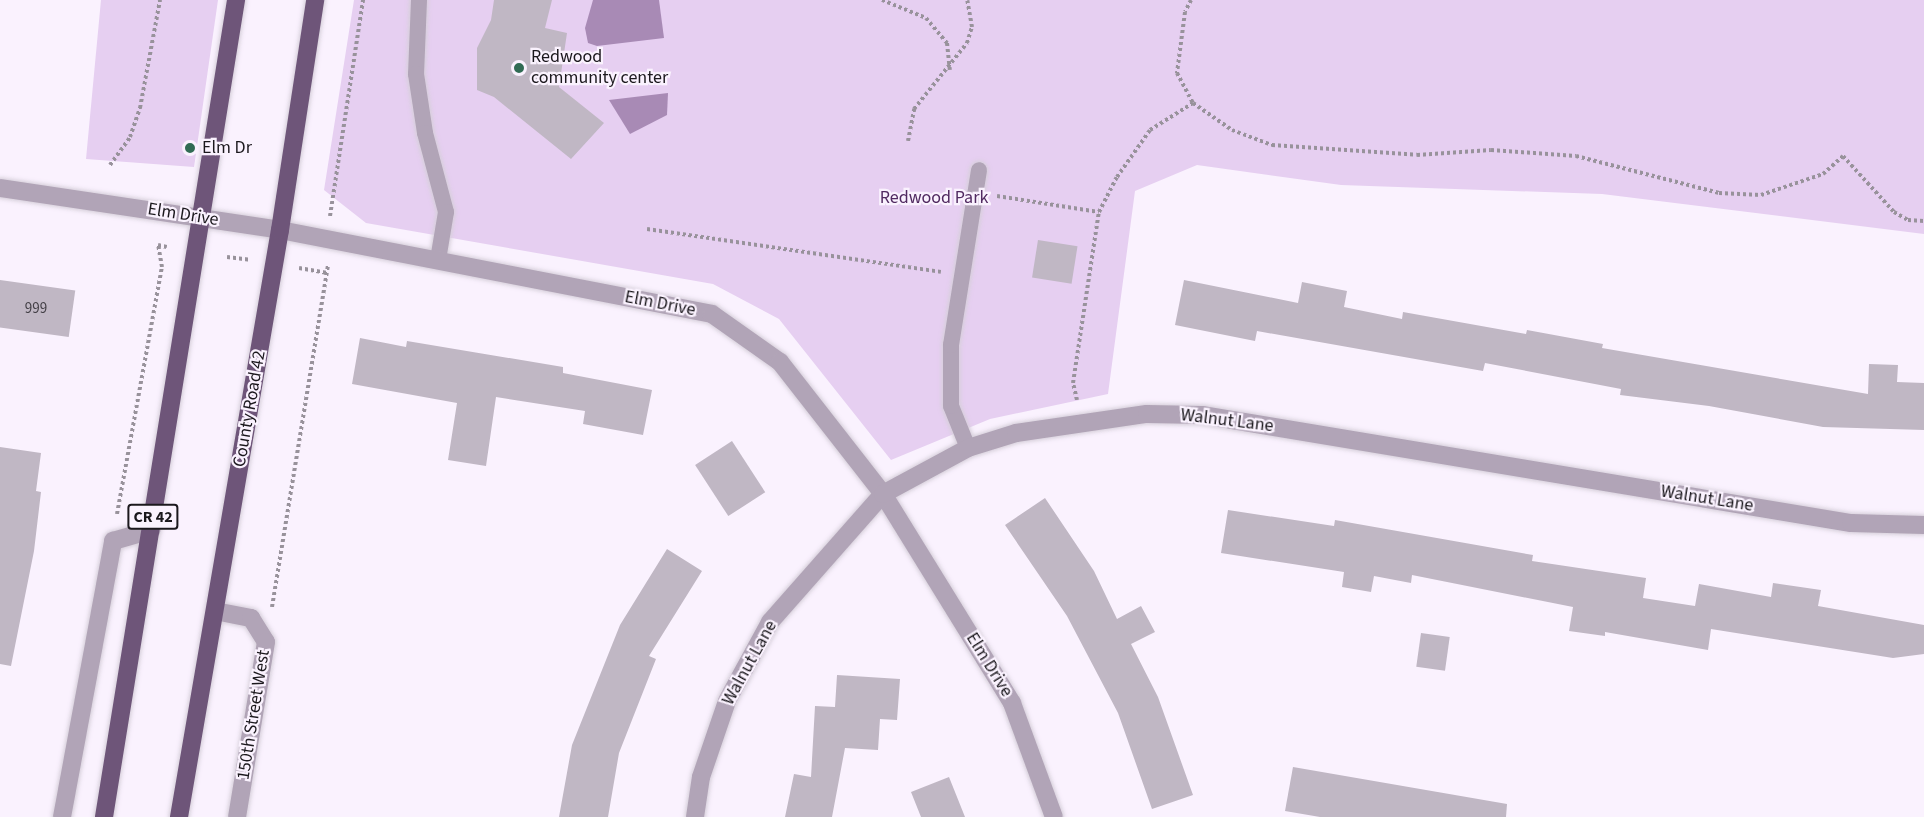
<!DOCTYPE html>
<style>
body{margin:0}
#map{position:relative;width:1924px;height:817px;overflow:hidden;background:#faf2fe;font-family:"Source Sans 3",sans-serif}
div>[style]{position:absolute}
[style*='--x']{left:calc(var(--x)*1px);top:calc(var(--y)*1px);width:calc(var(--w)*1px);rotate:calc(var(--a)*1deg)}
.green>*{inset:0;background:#e6cff1}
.water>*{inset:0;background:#a88ab5}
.building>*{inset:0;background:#c0b7c4;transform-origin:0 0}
.path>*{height:4px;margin-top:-2px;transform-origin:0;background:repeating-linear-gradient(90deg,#98929b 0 3px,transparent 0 6px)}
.roads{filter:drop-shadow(0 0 2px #d6cfda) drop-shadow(0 0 2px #d6cfda)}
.service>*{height:16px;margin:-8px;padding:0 8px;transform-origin:8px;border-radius:8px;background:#b1a4b7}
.minor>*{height:18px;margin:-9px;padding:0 9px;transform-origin:9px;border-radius:9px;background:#b1a4b7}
.trunk>*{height:18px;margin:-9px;padding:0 9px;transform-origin:9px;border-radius:9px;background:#6e5579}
.dots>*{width:16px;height:16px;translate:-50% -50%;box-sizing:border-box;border:3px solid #faf2fe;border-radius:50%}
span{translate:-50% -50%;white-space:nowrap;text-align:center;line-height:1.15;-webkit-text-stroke:4.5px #faf2fe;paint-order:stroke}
.number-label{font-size:15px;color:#444047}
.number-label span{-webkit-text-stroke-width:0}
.shield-label span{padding:2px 4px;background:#faf2fe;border:2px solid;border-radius:4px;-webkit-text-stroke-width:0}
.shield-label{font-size:16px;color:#1b181d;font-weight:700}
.poi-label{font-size:18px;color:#1b181d}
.left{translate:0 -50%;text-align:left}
.park-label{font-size:18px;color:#512a61}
.street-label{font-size:18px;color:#1b181d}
</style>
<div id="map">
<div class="green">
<i style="clip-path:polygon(101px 0,218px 0,194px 167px,86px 159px)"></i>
<i style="clip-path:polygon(354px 0,1924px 0,1924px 234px,1602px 194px,1341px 185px,1197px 165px,1135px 191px,1108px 394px,990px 419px,891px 460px,779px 319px,713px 284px,366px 223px,324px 190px)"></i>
</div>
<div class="water">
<i style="clip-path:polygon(593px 0,659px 0,664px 38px,597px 46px,588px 43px,585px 28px)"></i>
<i style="clip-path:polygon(668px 93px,667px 115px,630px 134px,609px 100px)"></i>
</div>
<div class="building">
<i style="clip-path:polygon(494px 0,552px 0,545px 28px,567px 33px,559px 87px,604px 123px,571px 159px,494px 97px,477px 90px,477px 48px,491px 20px)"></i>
<i style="left:1038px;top:240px;width:40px;height:38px;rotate:9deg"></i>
<i style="left:0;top:280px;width:76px;height:47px;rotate:8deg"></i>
<i style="clip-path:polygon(1184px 280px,1298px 303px,1302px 282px,1347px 291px,1344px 307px,1402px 319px,1403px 312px,1526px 334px,1527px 330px,1603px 344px,1602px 348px,1868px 394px,1869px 364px,1898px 365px,1897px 382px,1924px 383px,1924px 430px,1823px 427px,1709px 406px,1620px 395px,1621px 389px,1485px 363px,1483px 371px,1257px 331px,1255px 341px,1175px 325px)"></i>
<i style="clip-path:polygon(360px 338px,406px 347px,407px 341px,563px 367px,563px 373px,652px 390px,643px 435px,583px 424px,585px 411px,496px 397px,486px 466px,448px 460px,457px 403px,352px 384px)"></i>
<i style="left:732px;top:441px;width:61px;height:44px;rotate:57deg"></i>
<i style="clip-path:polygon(0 447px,41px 453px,36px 491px,41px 492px,34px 551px,11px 666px,0 664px)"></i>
<i style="clip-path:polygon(1045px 498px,1094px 571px,1117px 619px,1141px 606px,1155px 632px,1131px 644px,1158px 697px,1193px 795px,1152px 809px,1118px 713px,1067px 616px,1005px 525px)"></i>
<i style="clip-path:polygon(1228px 510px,1334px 526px,1335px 520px,1533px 555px,1532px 561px,1646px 578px,1643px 598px,1695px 606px,1699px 584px,1771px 597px,1773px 583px,1821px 590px,1818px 606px,1924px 625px,1924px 654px,1893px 658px,1711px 629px,1708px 650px,1605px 632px,1605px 636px,1569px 631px,1573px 607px,1412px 575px,1411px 583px,1374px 576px,1371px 592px,1342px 587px,1344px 572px,1221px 553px)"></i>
<i style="clip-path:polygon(667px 549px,702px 571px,649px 656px,656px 659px,619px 753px,608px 817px,559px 817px,572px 745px,620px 625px)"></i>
<i style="left:1421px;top:633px;width:29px;height:34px;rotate:8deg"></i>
<i style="clip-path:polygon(837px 675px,900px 679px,897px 720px,880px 719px,878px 750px,845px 748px,832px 817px,785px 817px,794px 774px,811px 777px,815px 706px,835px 707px)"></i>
<i style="clip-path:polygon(1293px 767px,1507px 804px,1506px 817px,1320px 817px,1285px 811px)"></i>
<i style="clip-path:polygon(949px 777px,965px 817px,921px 817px,911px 792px)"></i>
</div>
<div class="path">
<i style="--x:882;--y:0;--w:48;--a:22.2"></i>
<i style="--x:926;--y:18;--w:33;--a:50"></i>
<i style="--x:947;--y:43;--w:27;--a:84"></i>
<i style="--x:1191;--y:0;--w:13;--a:117"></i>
<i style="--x:1185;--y:12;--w:62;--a:97.5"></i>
<i style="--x:1177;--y:73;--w:34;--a:62"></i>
<i style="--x:1193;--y:103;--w:47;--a:34.7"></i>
<i style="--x:1232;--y:130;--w:43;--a:20.6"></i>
<i style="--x:1272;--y:145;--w:145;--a:3.9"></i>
<i style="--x:1417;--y:155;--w:74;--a:-3.9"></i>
<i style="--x:1491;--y:150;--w:85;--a:4"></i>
<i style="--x:1576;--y:156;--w:148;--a:14.5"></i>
<i style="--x:1719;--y:193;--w:42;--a:2.7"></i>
<i style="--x:1761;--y:195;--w:65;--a:-18.7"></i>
<i style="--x:1823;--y:174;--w:27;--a:-42"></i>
<i style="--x:1843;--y:156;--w:76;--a:47.7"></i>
<i style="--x:1894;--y:212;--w:16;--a:30"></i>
<i style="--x:1908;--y:220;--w:16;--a:4"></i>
<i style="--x:908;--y:141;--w:33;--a:-79"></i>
<i style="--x:914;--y:109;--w:85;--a:-51.2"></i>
<i style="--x:967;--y:43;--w:17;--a:-73"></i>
<i style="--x:972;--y:27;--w:27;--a:-100"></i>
<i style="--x:110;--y:165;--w:34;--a:-54"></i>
<i style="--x:130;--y:137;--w:31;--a:-71"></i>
<i style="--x:140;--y:108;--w:110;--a:-79.5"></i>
<i style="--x:997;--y:196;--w:103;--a:8.9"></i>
<i style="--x:330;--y:216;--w:219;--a:-81.3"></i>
<i style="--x:647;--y:229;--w:297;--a:8.3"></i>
<i style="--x:227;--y:257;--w:23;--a:7"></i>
<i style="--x:299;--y:268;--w:29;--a:10"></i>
<i style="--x:1077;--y:400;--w:17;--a:-103"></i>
<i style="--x:1073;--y:383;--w:173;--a:-81.4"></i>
<i style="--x:1099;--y:212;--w:39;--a:-63"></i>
<i style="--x:1117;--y:177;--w:57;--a:-54.9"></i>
<i style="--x:1150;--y:130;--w:51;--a:-32.1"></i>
<i style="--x:117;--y:514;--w:251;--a:-79.7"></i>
<i style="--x:162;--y:267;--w:22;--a:-100"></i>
<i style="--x:158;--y:245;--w:9;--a:13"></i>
<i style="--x:272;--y:607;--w:347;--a:-80.7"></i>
</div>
<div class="roads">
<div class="service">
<i style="--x:419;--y:0;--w:74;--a:92.3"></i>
<i style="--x:416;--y:74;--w:60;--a:81.3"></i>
<i style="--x:425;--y:133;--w:82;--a:75.1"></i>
<i style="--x:446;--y:212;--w:49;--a:99.5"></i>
<i style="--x:968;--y:448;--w:45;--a:-112"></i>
<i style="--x:951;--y:406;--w:61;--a:-90"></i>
<i style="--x:951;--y:345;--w:177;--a:-80.9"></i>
</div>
<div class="minor">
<i style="--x:0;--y:188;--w:283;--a:8.5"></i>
<i style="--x:280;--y:230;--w:440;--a:11"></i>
<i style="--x:712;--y:314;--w:83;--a:35.2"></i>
<i style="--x:780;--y:362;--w:167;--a:52"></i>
<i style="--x:883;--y:494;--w:246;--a:58.3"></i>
<i style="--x:1012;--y:703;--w:121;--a:69.8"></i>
<i style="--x:215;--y:611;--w:37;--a:11"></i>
<i style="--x:251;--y:618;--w:28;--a:58"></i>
<i style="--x:266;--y:642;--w:177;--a:99.4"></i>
<i style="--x:62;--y:817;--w:281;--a:-79.5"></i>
<i style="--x:113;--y:541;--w:40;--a:-16"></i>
<i style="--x:695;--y:817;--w:40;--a:-81.5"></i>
<i style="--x:701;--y:777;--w:80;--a:-71.1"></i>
<i style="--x:727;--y:701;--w:90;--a:-61.4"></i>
<i style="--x:770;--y:622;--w:171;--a:-48.6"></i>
<i style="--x:883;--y:494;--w:97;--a:-28.4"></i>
<i style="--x:968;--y:448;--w:50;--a:-17.4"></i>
<i style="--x:1016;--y:433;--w:132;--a:-8.3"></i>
<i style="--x:1147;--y:414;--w:55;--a:1"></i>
<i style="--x:1202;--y:415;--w:658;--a:9.45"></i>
<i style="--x:1851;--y:523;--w:73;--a:1.6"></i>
</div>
<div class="trunk">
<i style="--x:104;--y:817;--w:828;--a:-80.82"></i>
<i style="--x:179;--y:817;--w:596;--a:-80.24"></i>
<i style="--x:280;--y:230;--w:233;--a:-81.3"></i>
</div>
</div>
<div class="dots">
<i style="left:519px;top:68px;background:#316b54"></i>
<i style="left:190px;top:148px;background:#316b54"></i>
</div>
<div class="number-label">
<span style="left:36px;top:309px">999</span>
</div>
<div class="shield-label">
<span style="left:153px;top:517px">CR 42</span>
</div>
<div class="poi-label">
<span class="left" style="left:531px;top:68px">Redwood<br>community center</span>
<span class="left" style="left:202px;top:148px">Elm Dr</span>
</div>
<div class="park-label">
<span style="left:934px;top:198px">Redwood Park</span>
</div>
<div class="street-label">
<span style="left:183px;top:215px;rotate:9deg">Elm Drive</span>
<span style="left:660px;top:304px;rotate:11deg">Elm Drive</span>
<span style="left:250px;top:409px;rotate:-80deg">County Road 42</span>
<span style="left:1227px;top:421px;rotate:7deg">Walnut Lane</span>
<span style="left:1707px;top:499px;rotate:9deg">Walnut Lane</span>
<span style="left:750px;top:663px;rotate:-61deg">Walnut Lane</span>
<span style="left:989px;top:665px;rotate:58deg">Elm Drive</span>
<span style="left:254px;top:715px;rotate:-81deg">150th Street West</span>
</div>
</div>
